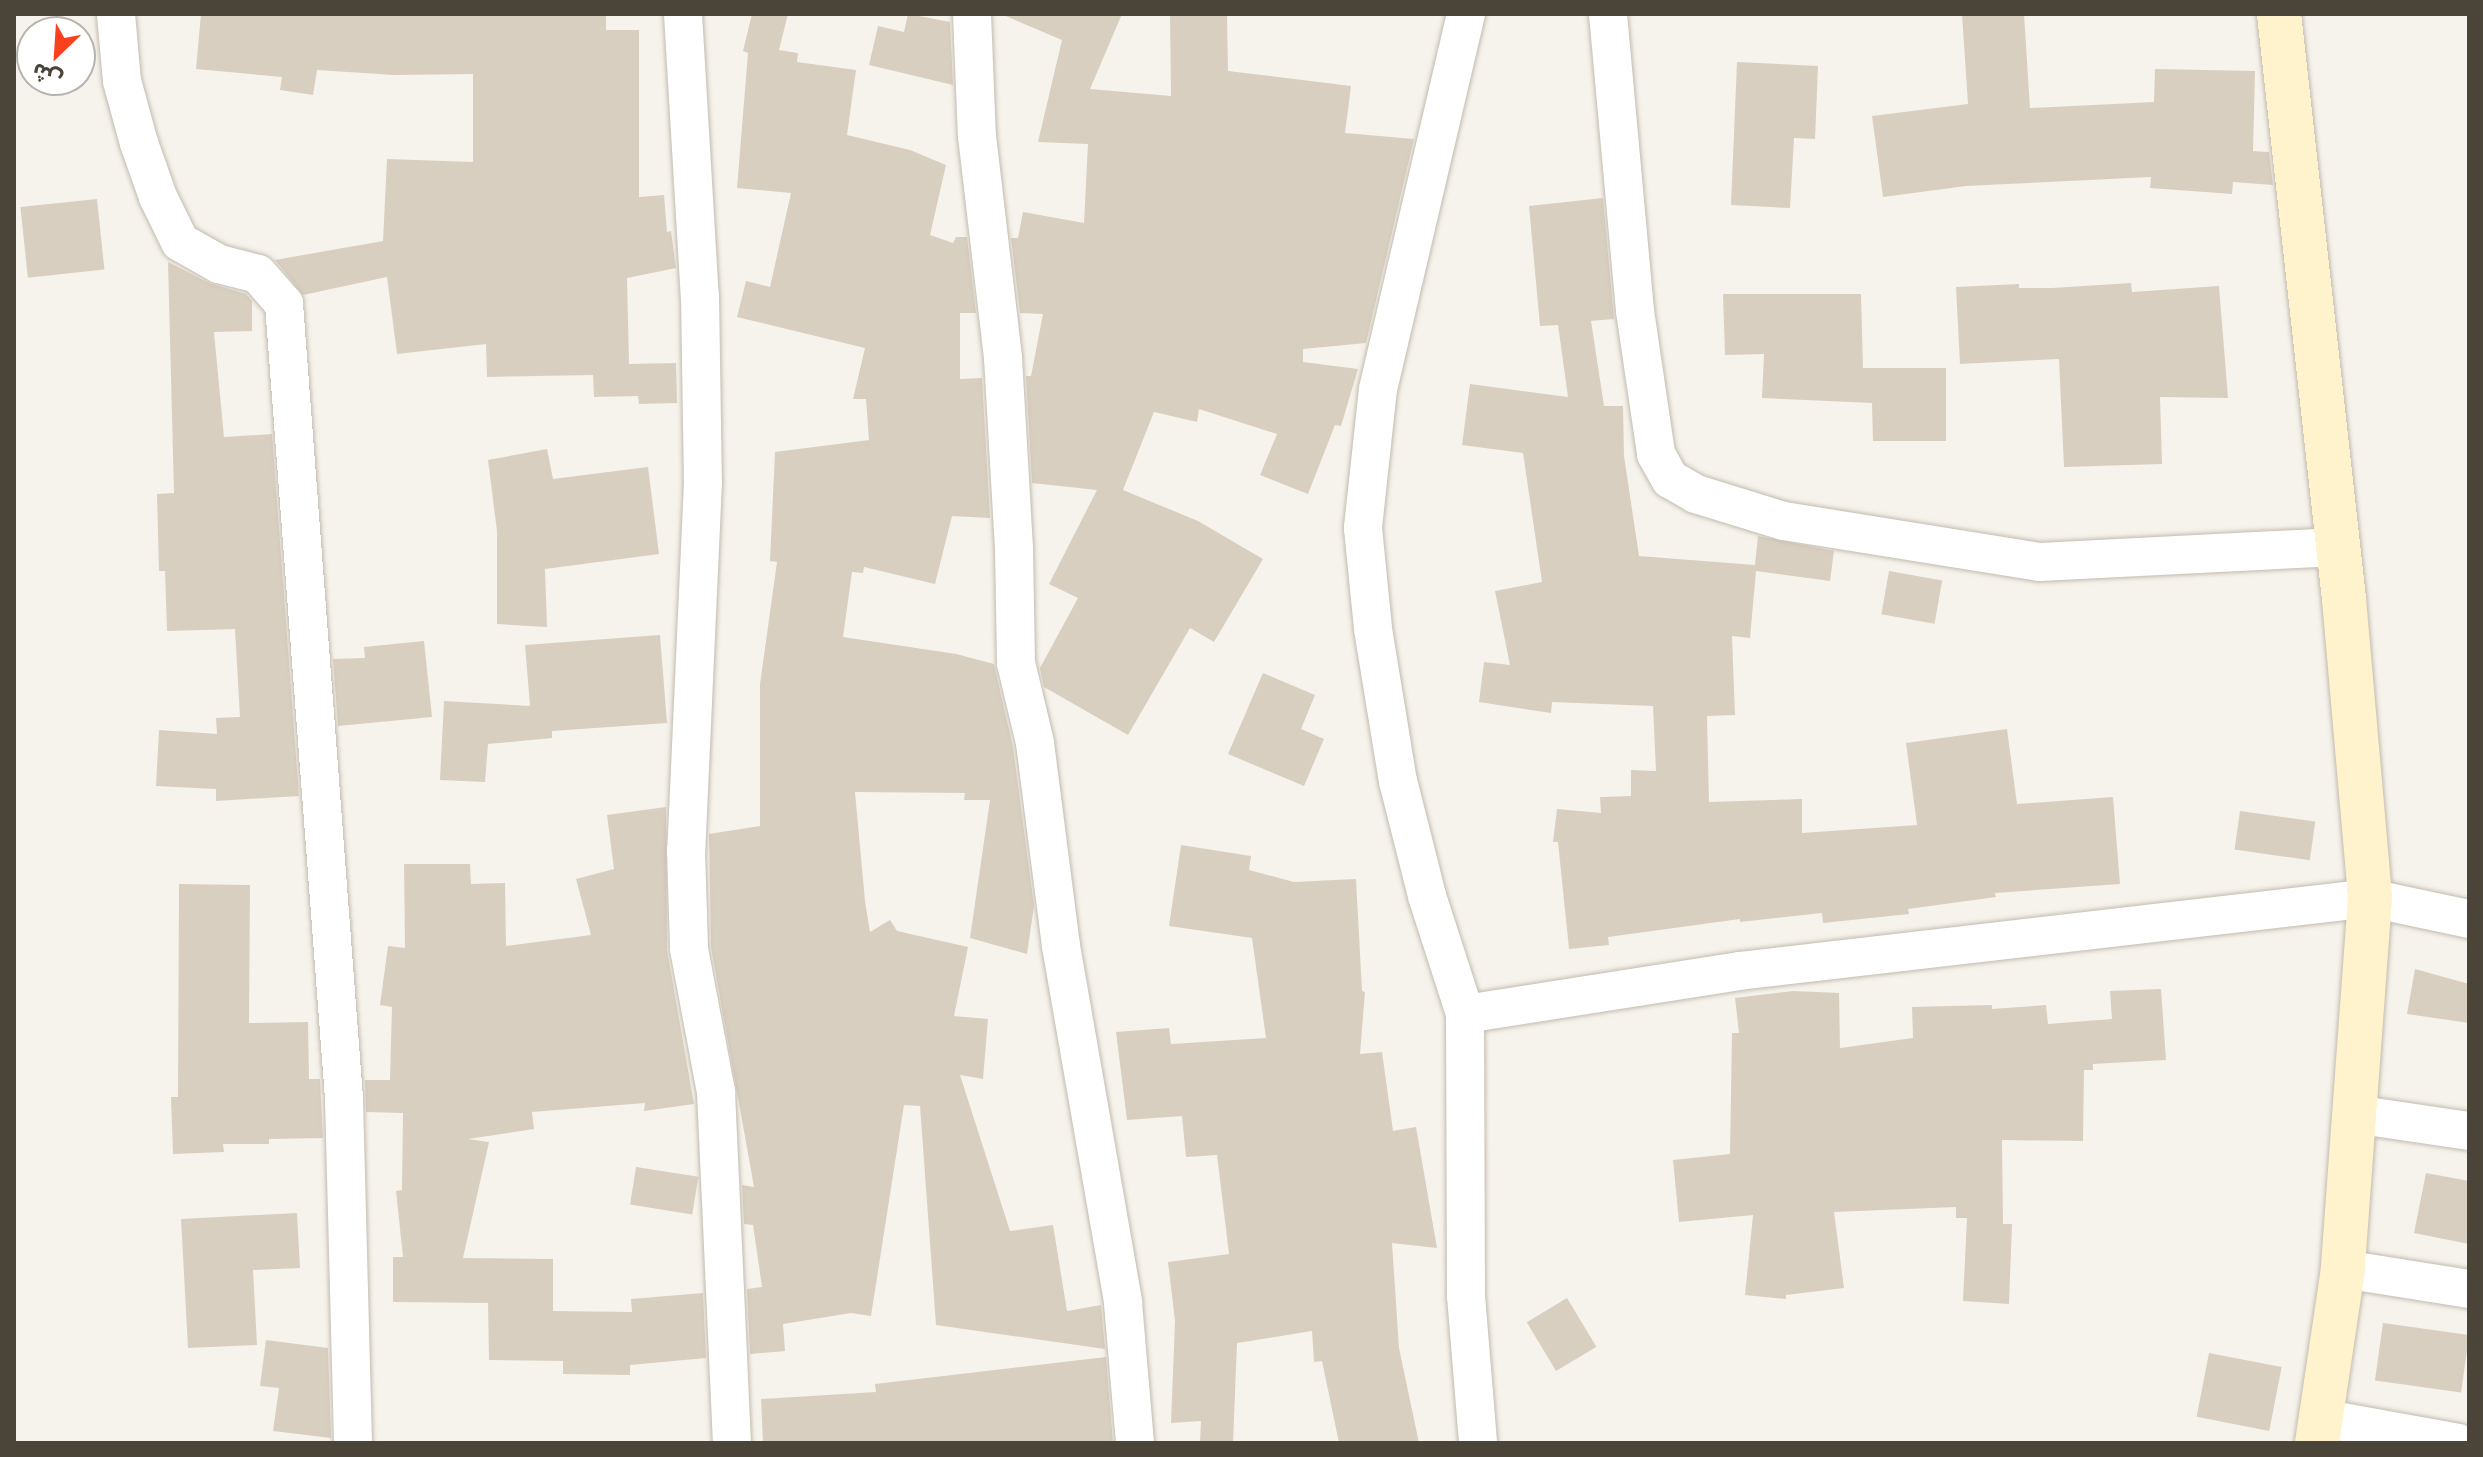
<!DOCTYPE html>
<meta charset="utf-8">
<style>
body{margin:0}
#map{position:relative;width:2483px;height:1457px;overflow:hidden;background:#f6f3ec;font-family:Commissioner,"Noto Sans Arabic",sans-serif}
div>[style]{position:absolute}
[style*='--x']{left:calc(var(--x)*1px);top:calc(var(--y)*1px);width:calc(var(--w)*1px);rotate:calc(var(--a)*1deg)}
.building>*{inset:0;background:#d8cfc1;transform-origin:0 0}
.roads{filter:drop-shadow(0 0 2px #c2bbae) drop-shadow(0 0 2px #c2bbae)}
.street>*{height:38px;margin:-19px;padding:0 19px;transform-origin:19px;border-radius:19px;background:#fff}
.secondary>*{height:44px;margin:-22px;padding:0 22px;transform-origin:22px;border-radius:22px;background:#fff3cd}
span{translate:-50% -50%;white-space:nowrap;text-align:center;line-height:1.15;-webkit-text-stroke:7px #fff;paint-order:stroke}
.frame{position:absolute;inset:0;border:16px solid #4b4439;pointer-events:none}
.north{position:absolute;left:16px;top:16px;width:80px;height:80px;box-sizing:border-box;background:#fff;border:2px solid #b7b4b0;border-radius:50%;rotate:205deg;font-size:22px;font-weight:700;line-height:32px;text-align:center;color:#4b4439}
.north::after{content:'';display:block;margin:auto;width:28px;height:36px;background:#fc3f1d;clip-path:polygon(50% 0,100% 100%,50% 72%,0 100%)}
</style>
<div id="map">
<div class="building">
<i style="clip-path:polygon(201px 14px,606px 14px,606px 30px,639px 30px,639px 197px,664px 195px,667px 232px,671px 231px,676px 268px,627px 278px,629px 364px,676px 363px,677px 403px,639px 404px,638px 396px,594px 397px,593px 375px,487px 377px,486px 344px,397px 354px,387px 277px,303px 295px,275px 260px,383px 241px,387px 159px,473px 162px,473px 74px,394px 75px,317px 70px,313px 95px,280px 90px,282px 77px,196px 69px)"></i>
<i style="clip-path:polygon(752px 14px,788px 14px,779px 50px,798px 53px,797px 62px,856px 70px,847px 135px,910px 150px,946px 165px,930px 235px,953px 243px,956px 237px,967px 237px,976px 313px,960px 313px,960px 379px,982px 378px,990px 518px,952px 516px,935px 584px,864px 567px,863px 573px,852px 572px,843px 637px,956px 654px,994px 664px,1013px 747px,1034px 906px,1027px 954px,970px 938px,990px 800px,964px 800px,965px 793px,855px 792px,865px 901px,870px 932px,890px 920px,897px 931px,968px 947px,954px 1016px,988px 1019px,983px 1079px,960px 1075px,1010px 1231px,1053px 1225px,1067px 1311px,1101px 1305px,1105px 1349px,936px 1325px,920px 1106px,904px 1105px,871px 1316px,851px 1313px,783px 1324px,785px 1351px,750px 1354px,747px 1289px,762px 1287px,753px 1225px,744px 1224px,742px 1185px,754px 1187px,711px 947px,709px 834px,760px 826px,760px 684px,777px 562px,770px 561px,775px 452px,869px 440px,866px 399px,853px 399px,865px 348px,737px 317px,746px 281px,770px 287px,791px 193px,737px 188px,748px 53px,743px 51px)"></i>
<i style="clip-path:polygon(908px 14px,950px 22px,953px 85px,869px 65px,878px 26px,904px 32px)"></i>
<i style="clip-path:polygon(1001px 14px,1122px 14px,1090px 89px,1171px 96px,1170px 14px,1227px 14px,1228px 71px,1351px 86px,1345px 133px,1414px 139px,1366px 343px,1303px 349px,1303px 362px,1358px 369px,1341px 426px,1335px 425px,1308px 494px,1260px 475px,1277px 434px,1199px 409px,1197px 422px,1154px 412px,1123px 490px,1198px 521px,1263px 559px,1214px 642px,1190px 628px,1128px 735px,1044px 687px,1040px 668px,1078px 598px,1049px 584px,1097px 490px,1032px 483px,1026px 376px,1031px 376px,1043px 314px,1020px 313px,1011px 238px,1018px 238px,1023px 212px,1084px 223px,1088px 144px,1038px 142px,1062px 40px)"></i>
<i style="clip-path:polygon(1962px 14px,2024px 14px,2030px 108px,2154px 102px,2155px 69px,2255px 71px,2253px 151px,2269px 152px,2273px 185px,2233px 182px,2232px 194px,2150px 188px,2151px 177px,1966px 186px,1883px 197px,1872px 116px,1968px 104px)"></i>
<i style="clip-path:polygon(1737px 62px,1818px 66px,1815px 139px,1794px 138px,1790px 208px,1731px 205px)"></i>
<i style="clip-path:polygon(1603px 198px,1614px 319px,1591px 321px,1604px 406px,1623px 406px,1624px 456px,1639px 556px,1755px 565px,1758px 536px,1834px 551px,1830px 581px,1756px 571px,1750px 638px,1732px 636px,1735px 715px,1707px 716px,1709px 802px,1802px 799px,1802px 833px,1917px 825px,1906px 743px,2007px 729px,2017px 804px,2113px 797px,2120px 884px,1995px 893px,1996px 897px,1908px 909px,1909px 914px,1823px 923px,1822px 913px,1740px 922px,1740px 919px,1608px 937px,1609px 945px,1569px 949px,1558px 842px,1553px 842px,1557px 809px,1601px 813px,1600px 797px,1631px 796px,1631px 770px,1656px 771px,1653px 706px,1552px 702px,1551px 713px,1479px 702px,1484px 662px,1510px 665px,1495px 591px,1542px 582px,1523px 453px,1462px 445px,1470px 384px,1568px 397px,1558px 325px,1540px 326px,1529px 206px)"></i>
<i style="left:97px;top:199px;width:71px;height:77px;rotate:84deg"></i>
<i style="clip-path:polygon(168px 262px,209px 283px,246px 294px,252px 301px,252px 331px,214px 332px,224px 437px,272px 434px,299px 796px,216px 801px,216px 789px,156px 786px,159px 730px,217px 734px,216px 718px,240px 717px,235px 629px,167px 631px,165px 571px,159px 571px,157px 494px,174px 493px)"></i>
<i style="clip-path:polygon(2131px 283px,2132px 292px,2219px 286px,2228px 398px,2160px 397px,2162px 464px,2064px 467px,2059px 359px,1960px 364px,1956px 287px,2019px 284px,2019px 288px,2052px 288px)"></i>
<i style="clip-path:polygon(1723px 294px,1861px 294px,1863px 368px,1946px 368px,1946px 441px,1873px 441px,1872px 403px,1762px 398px,1764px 354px,1725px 355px)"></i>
<i style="clip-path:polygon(547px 449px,553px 479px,648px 467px,659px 554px,545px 569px,547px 627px,497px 624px,497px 531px,488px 460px)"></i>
<i style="left:1889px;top:571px;width:54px;height:44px;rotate:10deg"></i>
<i style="clip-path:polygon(660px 635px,667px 723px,552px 731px,552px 738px,488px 744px,485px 782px,440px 780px,444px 701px,530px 706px,525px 645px)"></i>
<i style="clip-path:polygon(424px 641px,432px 717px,338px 726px,333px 659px,365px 658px,364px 647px)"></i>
<i style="clip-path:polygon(1263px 673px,1315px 695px,1301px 729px,1324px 739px,1304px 786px,1228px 754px)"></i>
<i style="clip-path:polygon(666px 807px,667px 950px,694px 1104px,644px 1111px,645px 1103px,532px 1112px,534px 1129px,468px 1139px,489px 1142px,463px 1258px,553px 1259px,553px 1311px,632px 1312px,631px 1299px,703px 1293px,706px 1358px,630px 1365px,630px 1375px,563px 1374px,563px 1361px,489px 1360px,488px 1303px,393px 1302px,393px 1257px,403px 1257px,396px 1191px,402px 1190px,403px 1113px,366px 1112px,365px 1080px,390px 1080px,392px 1007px,380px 1005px,388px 946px,405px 948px,404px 864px,470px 864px,471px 884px,505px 883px,506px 946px,591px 935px,576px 879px,614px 869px,607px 815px)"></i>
<i style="left:2240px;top:811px;width:76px;height:39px;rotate:8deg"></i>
<i style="clip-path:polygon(1181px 845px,1251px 856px,1249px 870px,1294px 882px,1356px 879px,1362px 991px,1365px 992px,1360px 1054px,1382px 1052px,1393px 1131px,1416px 1127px,1437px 1248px,1392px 1243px,1399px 1348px,1419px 1443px,1339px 1443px,1322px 1361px,1314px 1362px,1312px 1331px,1237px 1343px,1233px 1443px,1200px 1443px,1201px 1421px,1171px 1423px,1175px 1321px,1168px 1262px,1229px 1254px,1217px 1155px,1186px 1157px,1182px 1116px,1127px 1120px,1116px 1032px,1169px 1028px,1171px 1044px,1266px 1038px,1252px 938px,1169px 926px)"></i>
<i style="clip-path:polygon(179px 884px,250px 885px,249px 1023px,308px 1022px,309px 1079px,320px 1079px,323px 1138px,269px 1139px,269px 1144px,223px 1144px,224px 1152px,173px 1154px,171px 1097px,178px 1097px)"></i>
<i style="clip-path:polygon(2415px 969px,2469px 984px,2469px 1023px,2407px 1014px)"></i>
<i style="clip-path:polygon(2161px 989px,2166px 1060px,2093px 1064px,2093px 1070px,2084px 1070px,2083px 1141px,2002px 1140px,2003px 1224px,2012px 1224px,2009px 1304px,1963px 1301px,1967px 1218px,1956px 1218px,1956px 1207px,1834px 1212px,1844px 1288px,1786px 1295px,1786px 1299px,1745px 1295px,1753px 1215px,1679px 1222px,1673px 1160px,1730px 1154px,1732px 1033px,1739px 1033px,1735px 998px,1793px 991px,1839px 993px,1840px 1048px,1913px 1038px,1912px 1007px,1992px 1005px,1992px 1009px,2046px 1005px,2048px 1024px,2112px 1019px,2110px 991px)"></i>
<i style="left:636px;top:1167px;width:63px;height:38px;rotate:9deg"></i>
<i style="clip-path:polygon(2426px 1173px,2469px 1181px,2469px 1244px,2414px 1233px)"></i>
<i style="clip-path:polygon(297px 1213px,300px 1268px,253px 1270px,257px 1345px,188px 1348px,181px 1219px)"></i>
<i style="left:1567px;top:1298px;width:57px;height:47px;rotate:59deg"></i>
<i style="left:2383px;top:1323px;width:87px;height:58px;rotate:8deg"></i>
<i style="clip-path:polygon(266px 1340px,328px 1348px,331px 1438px,273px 1431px,279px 1388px,260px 1386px)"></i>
<i style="left:2209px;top:1353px;width:74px;height:65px;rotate:11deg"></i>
<i style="clip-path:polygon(1106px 1357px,1113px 1443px,763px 1443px,761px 1399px,876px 1392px,875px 1384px)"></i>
</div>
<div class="roads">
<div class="street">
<i style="--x:116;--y:14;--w:67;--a:84.9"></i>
<i style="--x:122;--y:81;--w:64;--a:74.7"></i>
<i style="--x:139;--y:143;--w:57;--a:70.6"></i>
<i style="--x:158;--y:197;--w:50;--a:63.9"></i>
<i style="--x:180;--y:242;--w:45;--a:29.4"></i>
<i style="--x:219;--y:264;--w:40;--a:14.4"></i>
<i style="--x:258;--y:274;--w:40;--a:49"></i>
<i style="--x:284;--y:304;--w:797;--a:85.68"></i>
<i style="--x:344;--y:1099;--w:344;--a:88.5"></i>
<i style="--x:683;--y:14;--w:283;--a:86.6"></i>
<i style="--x:700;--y:296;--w:186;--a:89.1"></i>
<i style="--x:703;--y:482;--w:369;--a:92.6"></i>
<i style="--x:686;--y:851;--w:98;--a:88.2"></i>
<i style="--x:689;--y:949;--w:146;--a:79.3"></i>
<i style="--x:716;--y:1092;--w:351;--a:87.4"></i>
<i style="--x:972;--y:14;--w:122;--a:87.7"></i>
<i style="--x:977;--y:136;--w:224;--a:83.3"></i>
<i style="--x:1003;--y:358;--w:190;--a:86.7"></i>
<i style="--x:1014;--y:548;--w:115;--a:89"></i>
<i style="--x:1016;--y:663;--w:82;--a:76.6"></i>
<i style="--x:1035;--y:743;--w:205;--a:82.7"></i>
<i style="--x:1061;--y:946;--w:362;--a:80.1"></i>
<i style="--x:1123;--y:1303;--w:141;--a:85.1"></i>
<i style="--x:1466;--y:14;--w:385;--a:103.2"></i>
<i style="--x:1378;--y:389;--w:140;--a:96.2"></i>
<i style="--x:1363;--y:528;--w:101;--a:84.3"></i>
<i style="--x:1373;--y:629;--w:154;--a:80.7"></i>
<i style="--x:1398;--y:781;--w:119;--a:75.8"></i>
<i style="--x:1427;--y:896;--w:124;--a:72.1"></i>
<i style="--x:1465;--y:1014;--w:282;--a:89.8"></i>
<i style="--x:1466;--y:1296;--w:147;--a:85.3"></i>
<i style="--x:1608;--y:14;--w:298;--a:84.8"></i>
<i style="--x:1635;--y:311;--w:145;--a:81.6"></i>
<i style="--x:1656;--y:454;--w:29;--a:61"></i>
<i style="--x:1670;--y:479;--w:30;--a:30"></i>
<i style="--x:1696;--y:494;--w:92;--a:17.1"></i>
<i style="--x:1784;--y:521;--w:259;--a:9.1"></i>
<i style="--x:2040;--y:562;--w:298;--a:-2.9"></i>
<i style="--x:1465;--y:1014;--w:277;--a:-8.9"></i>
<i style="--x:1739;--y:971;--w:635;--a:-6.6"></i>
<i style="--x:2370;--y:898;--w:101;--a:12"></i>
<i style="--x:2354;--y:1114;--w:116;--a:8.4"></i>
<i style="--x:2343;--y:1269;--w:128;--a:9"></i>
<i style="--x:2321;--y:1418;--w:139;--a:10.3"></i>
</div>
<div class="secondary">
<i style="--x:2279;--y:14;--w:589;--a:83.66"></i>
<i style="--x:2344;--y:599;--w:300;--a:85"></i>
<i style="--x:2370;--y:898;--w:372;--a:94.2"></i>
<i style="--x:2343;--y:1269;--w:176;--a:98.5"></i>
</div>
</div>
<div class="frame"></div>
<div class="north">ش</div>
</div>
